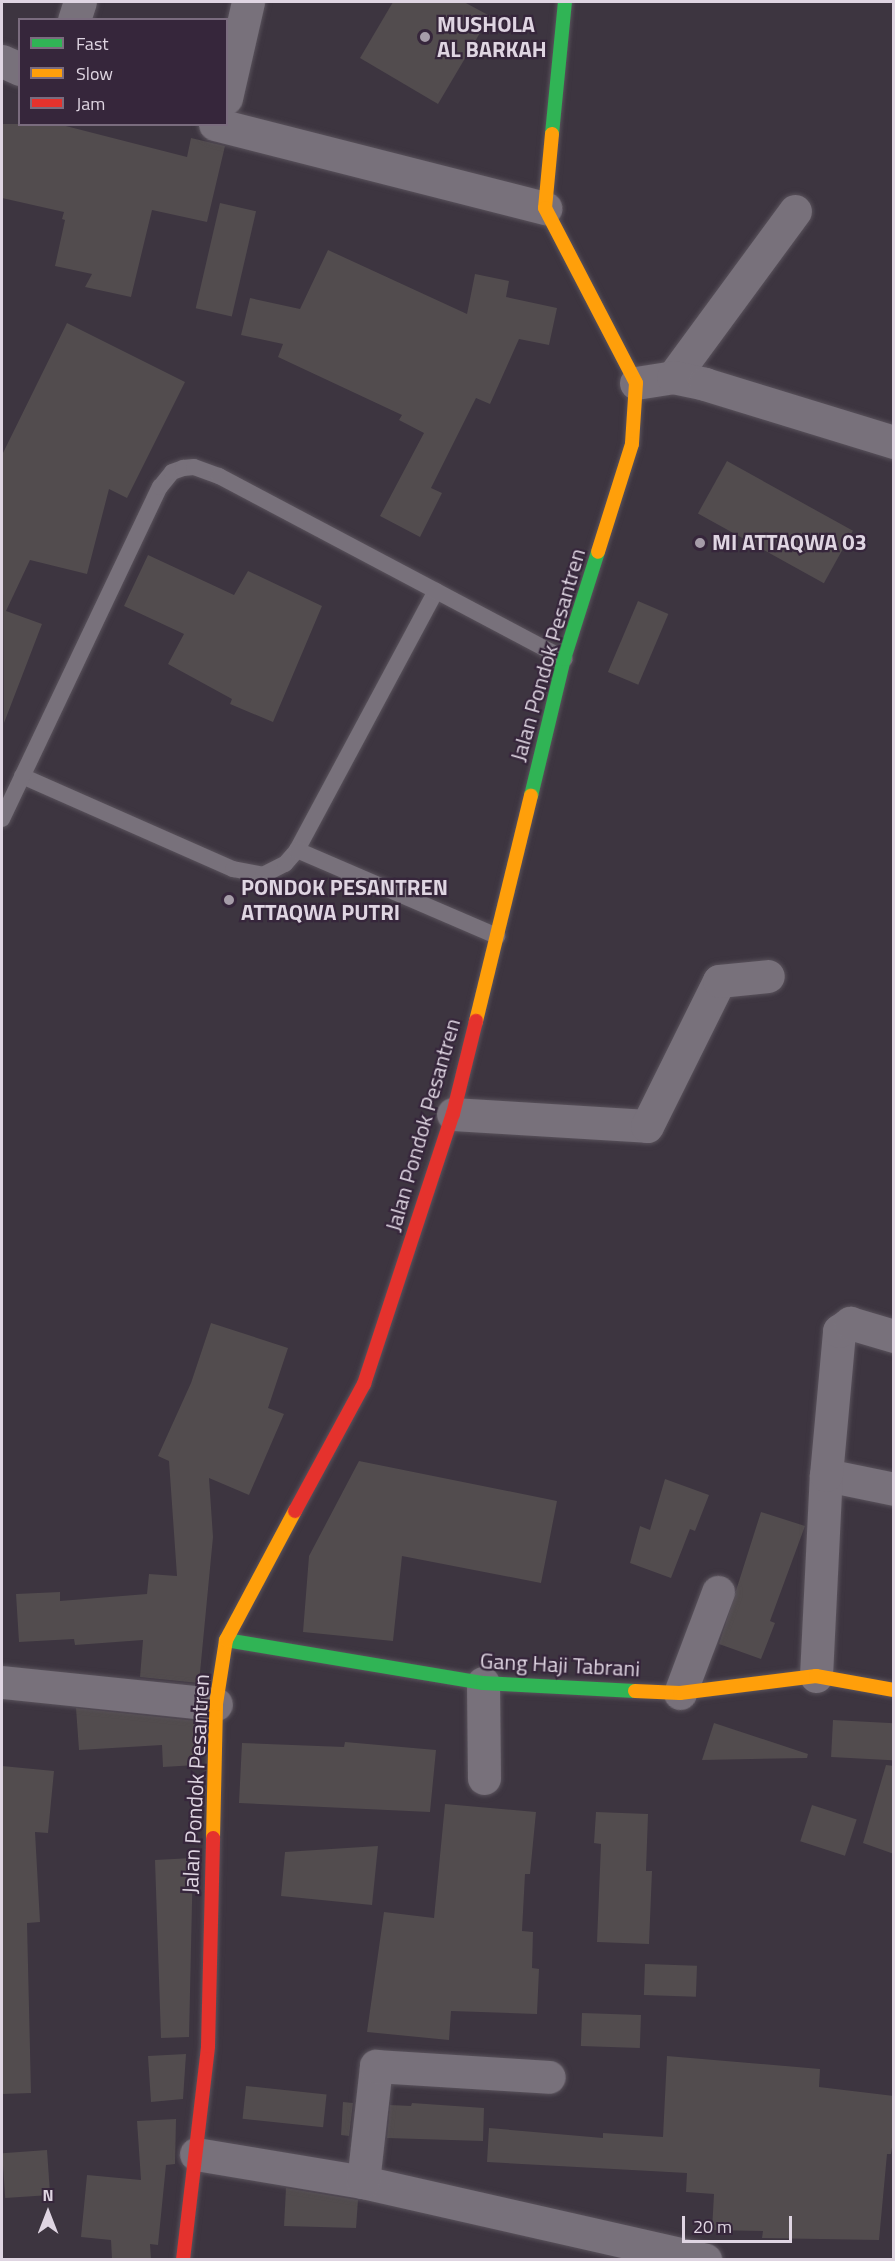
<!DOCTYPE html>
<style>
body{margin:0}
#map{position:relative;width:895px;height:2261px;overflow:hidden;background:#3d3540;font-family:"Titillium Web",sans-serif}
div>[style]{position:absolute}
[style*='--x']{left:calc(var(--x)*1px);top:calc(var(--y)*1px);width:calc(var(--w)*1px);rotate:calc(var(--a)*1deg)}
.building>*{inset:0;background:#524c4e;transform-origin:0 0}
.roads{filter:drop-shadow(0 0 2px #59525b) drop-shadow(0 0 2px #59525b)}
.lane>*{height:16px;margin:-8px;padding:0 8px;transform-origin:8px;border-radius:8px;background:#78717b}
.street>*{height:33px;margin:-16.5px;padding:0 16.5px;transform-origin:16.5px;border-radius:16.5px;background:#78717b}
.fast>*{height:14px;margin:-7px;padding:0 7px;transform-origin:7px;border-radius:7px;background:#30b455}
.slow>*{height:14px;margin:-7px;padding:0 7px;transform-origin:7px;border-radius:7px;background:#ff9f0a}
.jam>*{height:14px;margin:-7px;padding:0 7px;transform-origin:7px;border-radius:7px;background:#e5322d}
.dots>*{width:16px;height:16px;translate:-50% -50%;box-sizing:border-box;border:3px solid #36263b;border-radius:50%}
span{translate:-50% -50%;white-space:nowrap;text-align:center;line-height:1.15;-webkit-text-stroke:4.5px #36263b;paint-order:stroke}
.poi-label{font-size:22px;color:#dfd5e2;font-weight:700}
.left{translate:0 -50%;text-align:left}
.street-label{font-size:22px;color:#dfd5e2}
.frame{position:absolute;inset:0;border:3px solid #dfd5e2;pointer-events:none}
.legend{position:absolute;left:18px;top:18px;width:210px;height:108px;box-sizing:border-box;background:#36263b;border:2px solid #7a6c7e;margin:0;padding:8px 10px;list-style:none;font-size:18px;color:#dfd5e2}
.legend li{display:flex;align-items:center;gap:12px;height:30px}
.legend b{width:30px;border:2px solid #7a6c7e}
.north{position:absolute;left:18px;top:2183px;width:60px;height:60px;-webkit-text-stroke:4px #36263b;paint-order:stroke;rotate:0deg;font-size:16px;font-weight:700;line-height:24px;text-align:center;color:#dfd5e2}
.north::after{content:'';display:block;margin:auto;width:21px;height:27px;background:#dfd5e2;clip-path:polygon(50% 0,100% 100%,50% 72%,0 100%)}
.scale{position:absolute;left:682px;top:2216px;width:110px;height:27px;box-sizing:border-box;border:3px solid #dfd5e2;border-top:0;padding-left:8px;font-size:18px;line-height:21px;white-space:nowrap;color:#dfd5e2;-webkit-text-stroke:4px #36263b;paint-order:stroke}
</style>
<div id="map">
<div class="building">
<i style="clip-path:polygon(393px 2px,464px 2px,490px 16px,438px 104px,360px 58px)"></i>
<i style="clip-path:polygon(2px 124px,58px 124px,187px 157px,191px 138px,225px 146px,207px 222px,152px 210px,131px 297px,85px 287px,92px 274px,55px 266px,65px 220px,62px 219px,64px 212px,2px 198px)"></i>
<i style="left:220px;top:203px;width:37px;height:108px;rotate:13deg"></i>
<i style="clip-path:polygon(328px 250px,467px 314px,475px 274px,509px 281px,506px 297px,557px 308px,549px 345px,519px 339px,490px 404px,476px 398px,431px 488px,442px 493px,420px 537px,380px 516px,424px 433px,399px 420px,402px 415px,278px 357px,283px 344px,241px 335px,250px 298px,300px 309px)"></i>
<i style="clip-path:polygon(67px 323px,185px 382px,127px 498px,109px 489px,87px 574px,30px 560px,6px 611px,42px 624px,4px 723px,2px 455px)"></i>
<i style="left:727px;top:461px;width:144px;height:60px;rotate:29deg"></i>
<i style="clip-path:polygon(148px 555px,234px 595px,248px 571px,322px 606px,273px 722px,230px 704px,232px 699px,168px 664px,184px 634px,124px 606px)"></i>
<i style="left:638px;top:601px;width:33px;height:77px;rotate:23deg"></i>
<i style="clip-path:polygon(211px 1323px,288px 1348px,268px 1408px,284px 1414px,249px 1495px,209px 1478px,213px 1537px,199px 1683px,140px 1677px,143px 1640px,75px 1645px,74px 1639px,19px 1642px,16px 1594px,60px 1592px,60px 1601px,147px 1594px,149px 1574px,177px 1576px,169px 1461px,158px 1456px,191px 1383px)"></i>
<i style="clip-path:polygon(359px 1461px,557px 1501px,541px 1583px,402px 1556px,393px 1641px,303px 1632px,309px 1556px)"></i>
<i style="clip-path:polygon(665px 1479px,709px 1495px,695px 1531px,690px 1529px,671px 1578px,630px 1563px,640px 1526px,650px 1530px)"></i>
<i style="clip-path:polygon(761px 1512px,805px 1526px,770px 1621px,775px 1623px,761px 1659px,719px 1644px)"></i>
<i style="clip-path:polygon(76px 1708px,197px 1721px,196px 1765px,163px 1767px,162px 1745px,79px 1750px)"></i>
<i style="left:833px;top:1720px;width:61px;height:37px;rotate:3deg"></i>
<i style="clip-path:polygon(714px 1723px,808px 1754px,807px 1758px,702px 1760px)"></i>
<i style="clip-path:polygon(345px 1742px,436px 1750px,430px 1812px,239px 1803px,242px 1743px,344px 1747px)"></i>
<i style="clip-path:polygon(886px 1765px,894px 1766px,894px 1854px,863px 1843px)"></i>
<i style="clip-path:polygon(2px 1766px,54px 1771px,48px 1833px,35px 1832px,40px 1922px,27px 1923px,31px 2093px,2px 2094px)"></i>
<i style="clip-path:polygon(445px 1804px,536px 1812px,530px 1874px,525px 1874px,522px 1931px,533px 1932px,532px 1968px,539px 1969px,537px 2014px,451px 2011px,449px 2040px,367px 2032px,384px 1912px,434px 1918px)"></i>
<i style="left:812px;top:1805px;width:47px;height:38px;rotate:18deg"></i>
<i style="clip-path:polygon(596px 1812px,648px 1814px,646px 1871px,652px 1871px,649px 1944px,597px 1942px,601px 1844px,594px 1843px)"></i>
<i style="clip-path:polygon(378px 1846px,372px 1905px,281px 1896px,285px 1852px)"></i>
<i style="clip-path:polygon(193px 1858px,189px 2037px,161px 2038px,155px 1860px)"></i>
<i style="left:645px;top:1964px;width:52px;height:31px;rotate:2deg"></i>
<i style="left:582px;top:2013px;width:59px;height:33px;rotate:2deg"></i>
<i style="clip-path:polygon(186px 2054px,183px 2099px,151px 2102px,148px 2056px)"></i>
<i style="clip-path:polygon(667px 2056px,820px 2069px,819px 2087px,894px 2096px,894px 2135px,891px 2154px,887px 2154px,879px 2240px,762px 2238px,763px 2231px,712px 2230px,714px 2194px,686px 2192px,687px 2173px,487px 2162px,489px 2128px,603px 2138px,603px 2133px,663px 2137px)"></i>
<i style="left:246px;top:2086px;width:81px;height:33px;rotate:6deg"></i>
<i style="clip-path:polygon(343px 2102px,353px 2103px,349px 2136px,341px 2135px)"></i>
<i style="clip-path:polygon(412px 2103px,484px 2108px,483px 2141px,387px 2138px,390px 2105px,411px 2106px)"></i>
<i style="clip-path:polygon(176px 2119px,175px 2164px,166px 2165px,158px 2245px,150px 2244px,151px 2259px,112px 2259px,111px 2240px,81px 2237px,87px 2175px,141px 2180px,137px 2121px)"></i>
<i style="left:47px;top:2150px;width:45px;height:45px;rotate:86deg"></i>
<i style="clip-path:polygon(286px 2188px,358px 2200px,356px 2228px,284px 2226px)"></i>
</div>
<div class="roads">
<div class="lane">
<i style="--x:22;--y:776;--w:231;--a:23.8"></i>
<i style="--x:233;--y:869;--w:31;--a:11"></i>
<i style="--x:263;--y:875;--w:25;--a:-27"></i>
<i style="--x:285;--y:864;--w:18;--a:-49"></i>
<i style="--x:297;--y:850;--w:294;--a:-61.8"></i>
<i style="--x:2;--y:819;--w:368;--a:-64.6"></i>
<i style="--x:160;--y:487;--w:19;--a:-51"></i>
<i style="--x:172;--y:472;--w:12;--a:-20"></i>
<i style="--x:183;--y:468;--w:11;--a:-5"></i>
<i style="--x:194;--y:467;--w:27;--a:20"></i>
<i style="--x:219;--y:476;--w:391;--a:27.9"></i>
<i style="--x:297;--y:850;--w:218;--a:23.3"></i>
</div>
<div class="street">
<i style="--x:74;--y:20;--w:19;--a:-72"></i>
<i style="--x:2;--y:61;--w:20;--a:24"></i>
<i style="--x:226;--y:98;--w:98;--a:-77.1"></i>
<i style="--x:215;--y:124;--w:341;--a:14.3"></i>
<i style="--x:673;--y:377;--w:206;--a:-53.7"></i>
<i style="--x:636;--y:383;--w:37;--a:-9"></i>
<i style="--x:673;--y:377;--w:33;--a:12"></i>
<i style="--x:705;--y:384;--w:198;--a:17.1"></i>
<i style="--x:453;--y:1114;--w:194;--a:3.5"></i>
<i style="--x:647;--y:1126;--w:162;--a:-63.6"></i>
<i style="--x:719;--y:981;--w:49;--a:-5.8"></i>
<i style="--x:826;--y:1475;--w:69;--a:11.6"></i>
<i style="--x:816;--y:1676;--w:201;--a:-87.2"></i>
<i style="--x:826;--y:1475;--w:145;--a:-84.8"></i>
<i style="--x:839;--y:1331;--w:14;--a:-36"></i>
<i style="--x:850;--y:1323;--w:46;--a:16.5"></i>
<i style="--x:2;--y:1682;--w:215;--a:5.9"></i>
<i style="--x:483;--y:1683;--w:95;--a:89.4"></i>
<i style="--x:680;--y:1693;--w:108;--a:-69.4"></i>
<i style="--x:196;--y:2154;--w:169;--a:9.5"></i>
<i style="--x:363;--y:2182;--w:351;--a:12.8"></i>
<i style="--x:363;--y:2182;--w:117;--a:-83.6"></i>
<i style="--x:376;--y:2066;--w:173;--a:3.6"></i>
</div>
<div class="fast">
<i style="--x:552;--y:134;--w:133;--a:-84.4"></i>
<i style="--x:531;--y:796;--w:141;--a:-76.5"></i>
<i style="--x:564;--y:659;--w:112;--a:-72.4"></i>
<i style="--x:226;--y:1640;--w:261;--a:9.5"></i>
<i style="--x:483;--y:1683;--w:152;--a:3"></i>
</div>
<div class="slow">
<i style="--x:552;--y:134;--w:74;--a:95.4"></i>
<i style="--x:545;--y:208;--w:197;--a:62.5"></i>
<i style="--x:636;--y:383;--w:61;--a:93.8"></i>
<i style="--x:632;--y:444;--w:113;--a:107.5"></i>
<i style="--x:476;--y:1021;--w:232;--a:-76.3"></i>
<i style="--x:635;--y:1691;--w:45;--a:2.5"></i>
<i style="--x:680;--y:1693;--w:137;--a:-7.1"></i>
<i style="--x:816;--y:1676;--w:79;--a:10.2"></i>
<i style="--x:213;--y:1838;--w:134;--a:-88.7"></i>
<i style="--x:216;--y:1704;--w:65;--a:-81.1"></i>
<i style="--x:226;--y:1640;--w:146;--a:-61.9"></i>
</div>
<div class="jam">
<i style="--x:295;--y:1511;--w:145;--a:-61.5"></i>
<i style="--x:364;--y:1384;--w:284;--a:-71.8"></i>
<i style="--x:453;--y:1114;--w:96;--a:-76.1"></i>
<i style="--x:183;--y:2260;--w:215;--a:-83.3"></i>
<i style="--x:208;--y:2046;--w:208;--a:-88.6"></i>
</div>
</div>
<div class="dots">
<i style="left:425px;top:37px;background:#a69da9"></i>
<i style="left:700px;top:543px;background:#a69da9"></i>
<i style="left:229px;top:900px;background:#a69da9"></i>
</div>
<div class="poi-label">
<span class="left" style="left:437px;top:37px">MUSHOLA<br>AL BARKAH</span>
<span class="left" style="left:712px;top:543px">MI ATTAQWA 03</span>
<span class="left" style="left:241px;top:900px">PONDOK PESANTREN<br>ATTAQWA PUTRI</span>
</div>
<div class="street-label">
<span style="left:548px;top:655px;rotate:-74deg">Jalan Pondok Pesantren</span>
<span style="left:423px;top:1125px;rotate:-74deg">Jalan Pondok Pesantren</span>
<span style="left:560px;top:1665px;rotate:3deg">Gang Haji Tabrani</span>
<span style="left:196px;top:1784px;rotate:-87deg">Jalan Pondok Pesantren</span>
</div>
<div class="frame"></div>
<ul class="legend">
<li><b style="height:8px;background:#30b455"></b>Fast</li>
<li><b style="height:8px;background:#ff9f0a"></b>Slow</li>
<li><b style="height:8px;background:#e5322d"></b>Jam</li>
</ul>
<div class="north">N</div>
<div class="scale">20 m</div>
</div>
